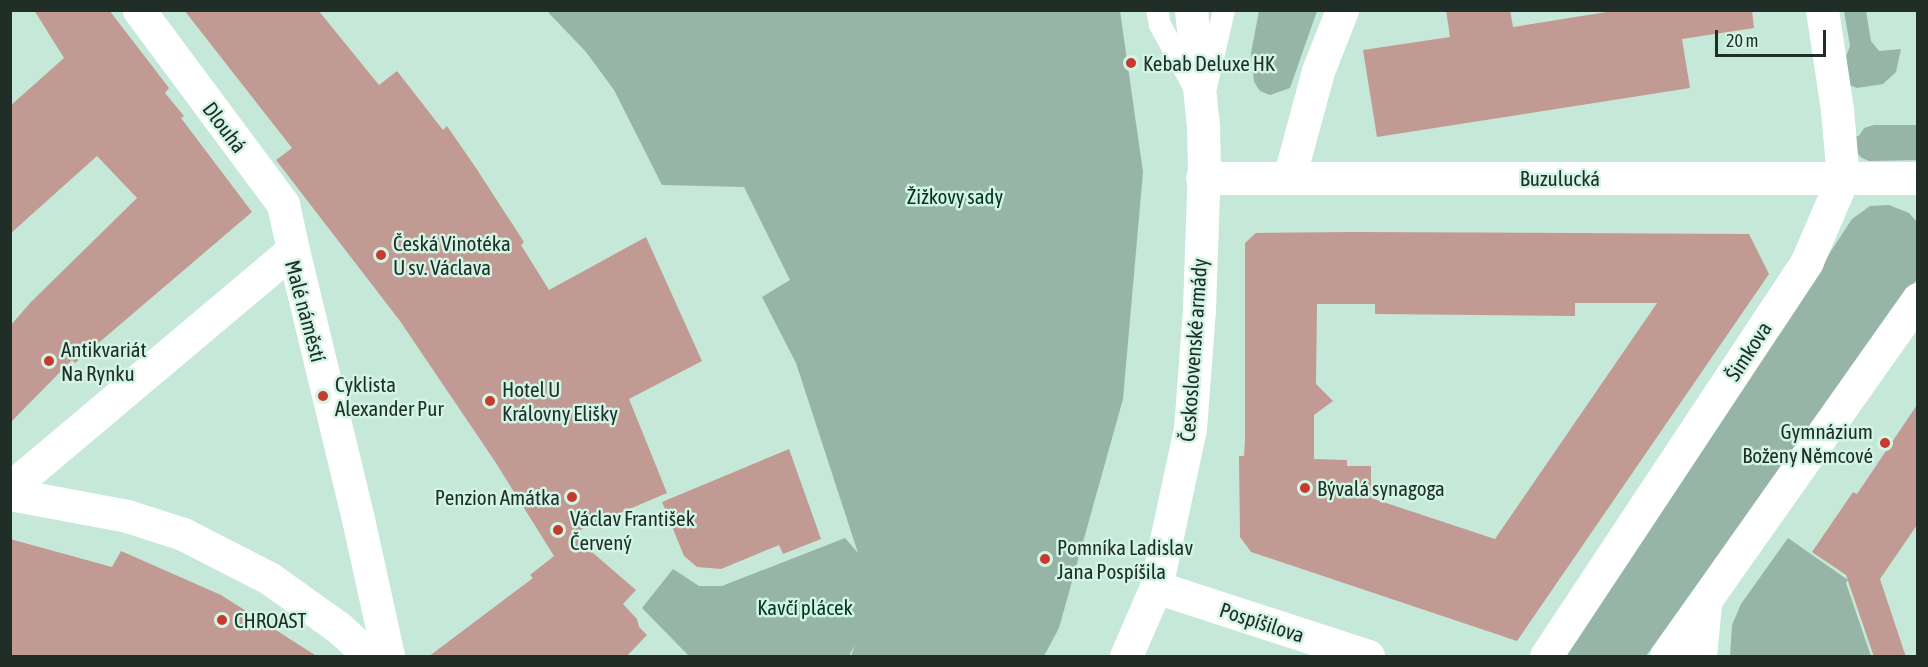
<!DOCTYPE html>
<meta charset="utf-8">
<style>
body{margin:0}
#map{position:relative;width:1928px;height:667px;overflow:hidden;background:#c6e8d8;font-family:"Asap Condensed",sans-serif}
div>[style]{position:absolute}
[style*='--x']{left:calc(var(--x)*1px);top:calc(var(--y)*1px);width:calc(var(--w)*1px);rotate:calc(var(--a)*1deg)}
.green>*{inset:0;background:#96b5a7}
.building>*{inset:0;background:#c29a94}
.service>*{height:22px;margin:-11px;padding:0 11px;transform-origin:11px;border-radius:11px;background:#fff}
.pedestrian>*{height:33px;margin:-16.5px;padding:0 16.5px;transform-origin:16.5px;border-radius:16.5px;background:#fff}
.minor>*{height:33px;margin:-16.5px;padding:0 16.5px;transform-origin:16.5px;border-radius:16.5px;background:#fff}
.tertiary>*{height:33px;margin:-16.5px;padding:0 16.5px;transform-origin:16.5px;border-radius:16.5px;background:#fff}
.dots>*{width:16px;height:16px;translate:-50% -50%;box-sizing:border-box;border:3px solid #d3f5e5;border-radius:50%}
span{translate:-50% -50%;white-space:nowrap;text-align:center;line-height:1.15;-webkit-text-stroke:5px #d3f5e5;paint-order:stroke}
.poi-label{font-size:21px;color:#212e28}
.left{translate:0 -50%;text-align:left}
.right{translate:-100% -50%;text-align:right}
.street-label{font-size:21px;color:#212e28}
.park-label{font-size:21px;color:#003524}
.frame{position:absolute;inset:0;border:12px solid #212e28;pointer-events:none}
.scale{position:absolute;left:1715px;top:30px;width:111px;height:27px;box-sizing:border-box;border:3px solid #212e28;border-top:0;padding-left:8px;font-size:18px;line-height:21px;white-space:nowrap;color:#212e28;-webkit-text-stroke:4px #d3f5e5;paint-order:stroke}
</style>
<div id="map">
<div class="green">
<i style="clip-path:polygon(547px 11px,1120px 11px,1143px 172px,1123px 399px,1059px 628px,1044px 656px,851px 656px,855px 645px,849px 656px,689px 656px,642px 608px,673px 569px,699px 586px,722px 586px,845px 538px,858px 553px,796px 363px,762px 297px,790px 280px,744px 187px,662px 185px,614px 90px,586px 52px)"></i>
<i style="clip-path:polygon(1259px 11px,1317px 11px,1290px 88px,1270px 95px,1260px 91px,1254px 82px,1251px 53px)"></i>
<i style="clip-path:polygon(1844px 11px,1866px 11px,1871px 41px,1879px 51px,1901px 49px,1896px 72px,1883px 84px,1857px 88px,1846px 84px,1842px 67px,1850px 46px)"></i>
<i style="clip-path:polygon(1874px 125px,1917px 125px,1917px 160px,1869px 161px,1862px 158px,1856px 152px,1851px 137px,1859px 136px,1864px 128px)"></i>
<i style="clip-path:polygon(1889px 205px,1909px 213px,1917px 222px,1917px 279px,1646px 656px,1565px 656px,1852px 219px,1870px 206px)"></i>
<i style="clip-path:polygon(1788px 538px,1848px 580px,1846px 583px,1871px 656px,1730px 656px,1732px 625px,1741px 604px)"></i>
</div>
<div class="building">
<i style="clip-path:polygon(34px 10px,109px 10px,169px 88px,165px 93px,184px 116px,181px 118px,252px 212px,75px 363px,72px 360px,10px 423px,10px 326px,31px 302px,137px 198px,97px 156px,10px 234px,10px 106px,64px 58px)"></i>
<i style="clip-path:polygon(184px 10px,318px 10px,379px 85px,397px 71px,443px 130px,447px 126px,476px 168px,524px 242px,521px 245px,549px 290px,646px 237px,702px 361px,629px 399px,667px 493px,571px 534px,636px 590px,623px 604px,637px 619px,639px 627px,647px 635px,626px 657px,428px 657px,533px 578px,530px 575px,554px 556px,496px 463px,400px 321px,276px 160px,292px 148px)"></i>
<i style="clip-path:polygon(1446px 10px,1510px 10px,1513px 27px,1619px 10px,1752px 10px,1754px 28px,1682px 39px,1690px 88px,1377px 137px,1363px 50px,1450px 37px)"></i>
<i style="clip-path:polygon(evenodd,1354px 232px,1749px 234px,1769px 274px,1517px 641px,1251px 552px,1240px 537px,1239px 456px,1244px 456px,1245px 441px,1245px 243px,1256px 233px,1354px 232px,1575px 303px,1657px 303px,1495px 539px,1371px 498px,1371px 466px,1347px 466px,1347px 460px,1314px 459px,1314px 415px,1333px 401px,1316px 384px,1317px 304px,1375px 304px,1375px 314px,1575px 316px,1575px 303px)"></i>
<i style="clip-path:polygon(1917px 405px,1917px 525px,1880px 579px,1906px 657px,1874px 657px,1846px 575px,1812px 552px,1853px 492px,1857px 494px)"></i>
<i style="clip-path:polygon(789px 449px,821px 539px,783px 554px,779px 545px,721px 569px,697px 567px,684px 556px,662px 502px)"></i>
<i style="clip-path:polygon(10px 539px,112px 567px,121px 551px,221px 595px,318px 657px,10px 657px)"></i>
</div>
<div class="service">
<i style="--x:1157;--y:10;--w:15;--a:79"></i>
<i style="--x:1160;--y:25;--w:71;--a:61.3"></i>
<i style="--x:1206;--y:87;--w:79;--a:-76.8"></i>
</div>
<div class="pedestrian">
<i style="--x:293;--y:250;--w:277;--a:76.4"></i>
<i style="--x:358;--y:519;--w:140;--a:77.6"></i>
</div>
<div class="minor">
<i style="--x:1289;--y:178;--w:111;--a:-74.8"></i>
<i style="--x:1318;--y:71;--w:66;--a:-68.5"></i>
<i style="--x:10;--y:488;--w:370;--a:-40.1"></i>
<i style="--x:293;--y:250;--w:47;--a:-102.3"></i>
<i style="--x:283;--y:204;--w:242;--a:-126.6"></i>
<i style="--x:10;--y:494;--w:119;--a:10.6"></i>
<i style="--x:127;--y:516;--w:59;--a:17.8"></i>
<i style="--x:183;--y:534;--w:97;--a:27.1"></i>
<i style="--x:269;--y:578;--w:86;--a:35.5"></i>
<i style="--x:339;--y:628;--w:42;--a:42.1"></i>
<i style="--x:1546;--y:656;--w:473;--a:-56.5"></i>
<i style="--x:1807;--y:261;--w:90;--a:-66.6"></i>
<i style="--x:1843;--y:178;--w:69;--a:-95"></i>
<i style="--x:1837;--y:109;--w:100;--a:-98.6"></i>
<i style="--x:1666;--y:656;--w:437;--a:-54.8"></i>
<i style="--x:1700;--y:656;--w:52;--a:-84.5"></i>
</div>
<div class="tertiary">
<i style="--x:1202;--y:178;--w:716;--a:0"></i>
<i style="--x:1156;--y:587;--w:223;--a:18"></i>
<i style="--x:1126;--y:656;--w:75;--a:-66.5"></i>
<i style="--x:1156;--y:587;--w:162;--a:-77.9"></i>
<i style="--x:1190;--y:429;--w:121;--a:-85.7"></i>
<i style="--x:1199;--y:308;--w:141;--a:-88"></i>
<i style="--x:1204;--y:167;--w:41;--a:-91.4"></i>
<i style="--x:1203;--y:126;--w:117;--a:-95.9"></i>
</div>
<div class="dots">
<i style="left:1131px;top:63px;background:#c73a2e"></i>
<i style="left:381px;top:255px;background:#c73a2e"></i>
<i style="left:49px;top:361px;background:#c73a2e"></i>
<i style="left:323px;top:396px;background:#c73a2e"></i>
<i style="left:490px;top:401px;background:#c73a2e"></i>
<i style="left:1885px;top:443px;background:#c73a2e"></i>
<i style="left:1305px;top:488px;background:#c73a2e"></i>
<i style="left:572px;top:497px;background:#c73a2e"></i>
<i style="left:558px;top:530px;background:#c73a2e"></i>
<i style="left:1045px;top:559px;background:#c73a2e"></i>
<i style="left:222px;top:620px;background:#c73a2e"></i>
</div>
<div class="poi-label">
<span class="left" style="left:1143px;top:63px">Kebab Deluxe HK</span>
<span class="left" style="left:393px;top:255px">Česká Vinotéka<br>U sv. Václava</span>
<span class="left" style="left:61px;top:361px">Antikvariát<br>Na Rynku</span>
<span class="left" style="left:335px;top:396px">Cyklista<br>Alexander Pur</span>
<span class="left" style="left:502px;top:401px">Hotel U<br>Královny Elišky</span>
<span class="right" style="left:1873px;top:443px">Gymnázium<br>Boženy Němcové</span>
<span class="left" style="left:1317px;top:488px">Bývalá synagoga</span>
<span class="right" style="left:560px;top:497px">Penzion Amátka</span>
<span class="left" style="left:570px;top:530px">Václav František<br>Červený</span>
<span class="left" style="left:1057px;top:559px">Pomníka Ladislav<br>Jana Pospíšila</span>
<span class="left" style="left:234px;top:620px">CHROAST</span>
</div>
<div class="street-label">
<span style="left:225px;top:127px;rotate:53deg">Dlouhá</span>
<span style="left:1560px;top:178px">Buzulucká</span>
<span style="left:306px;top:311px;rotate:75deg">Malé náměstí</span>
<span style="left:1193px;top:350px;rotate:-86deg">Československé armády</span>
<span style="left:1748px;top:351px;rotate:-57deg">Šimkova</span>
<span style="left:1262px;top:622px;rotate:18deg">Pospíšilova</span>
</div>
<div class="park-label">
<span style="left:955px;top:196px">Žižkovy sady</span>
<span style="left:805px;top:607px">Kavčí plácek</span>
</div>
<div class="frame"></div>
<div class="scale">20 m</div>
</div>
